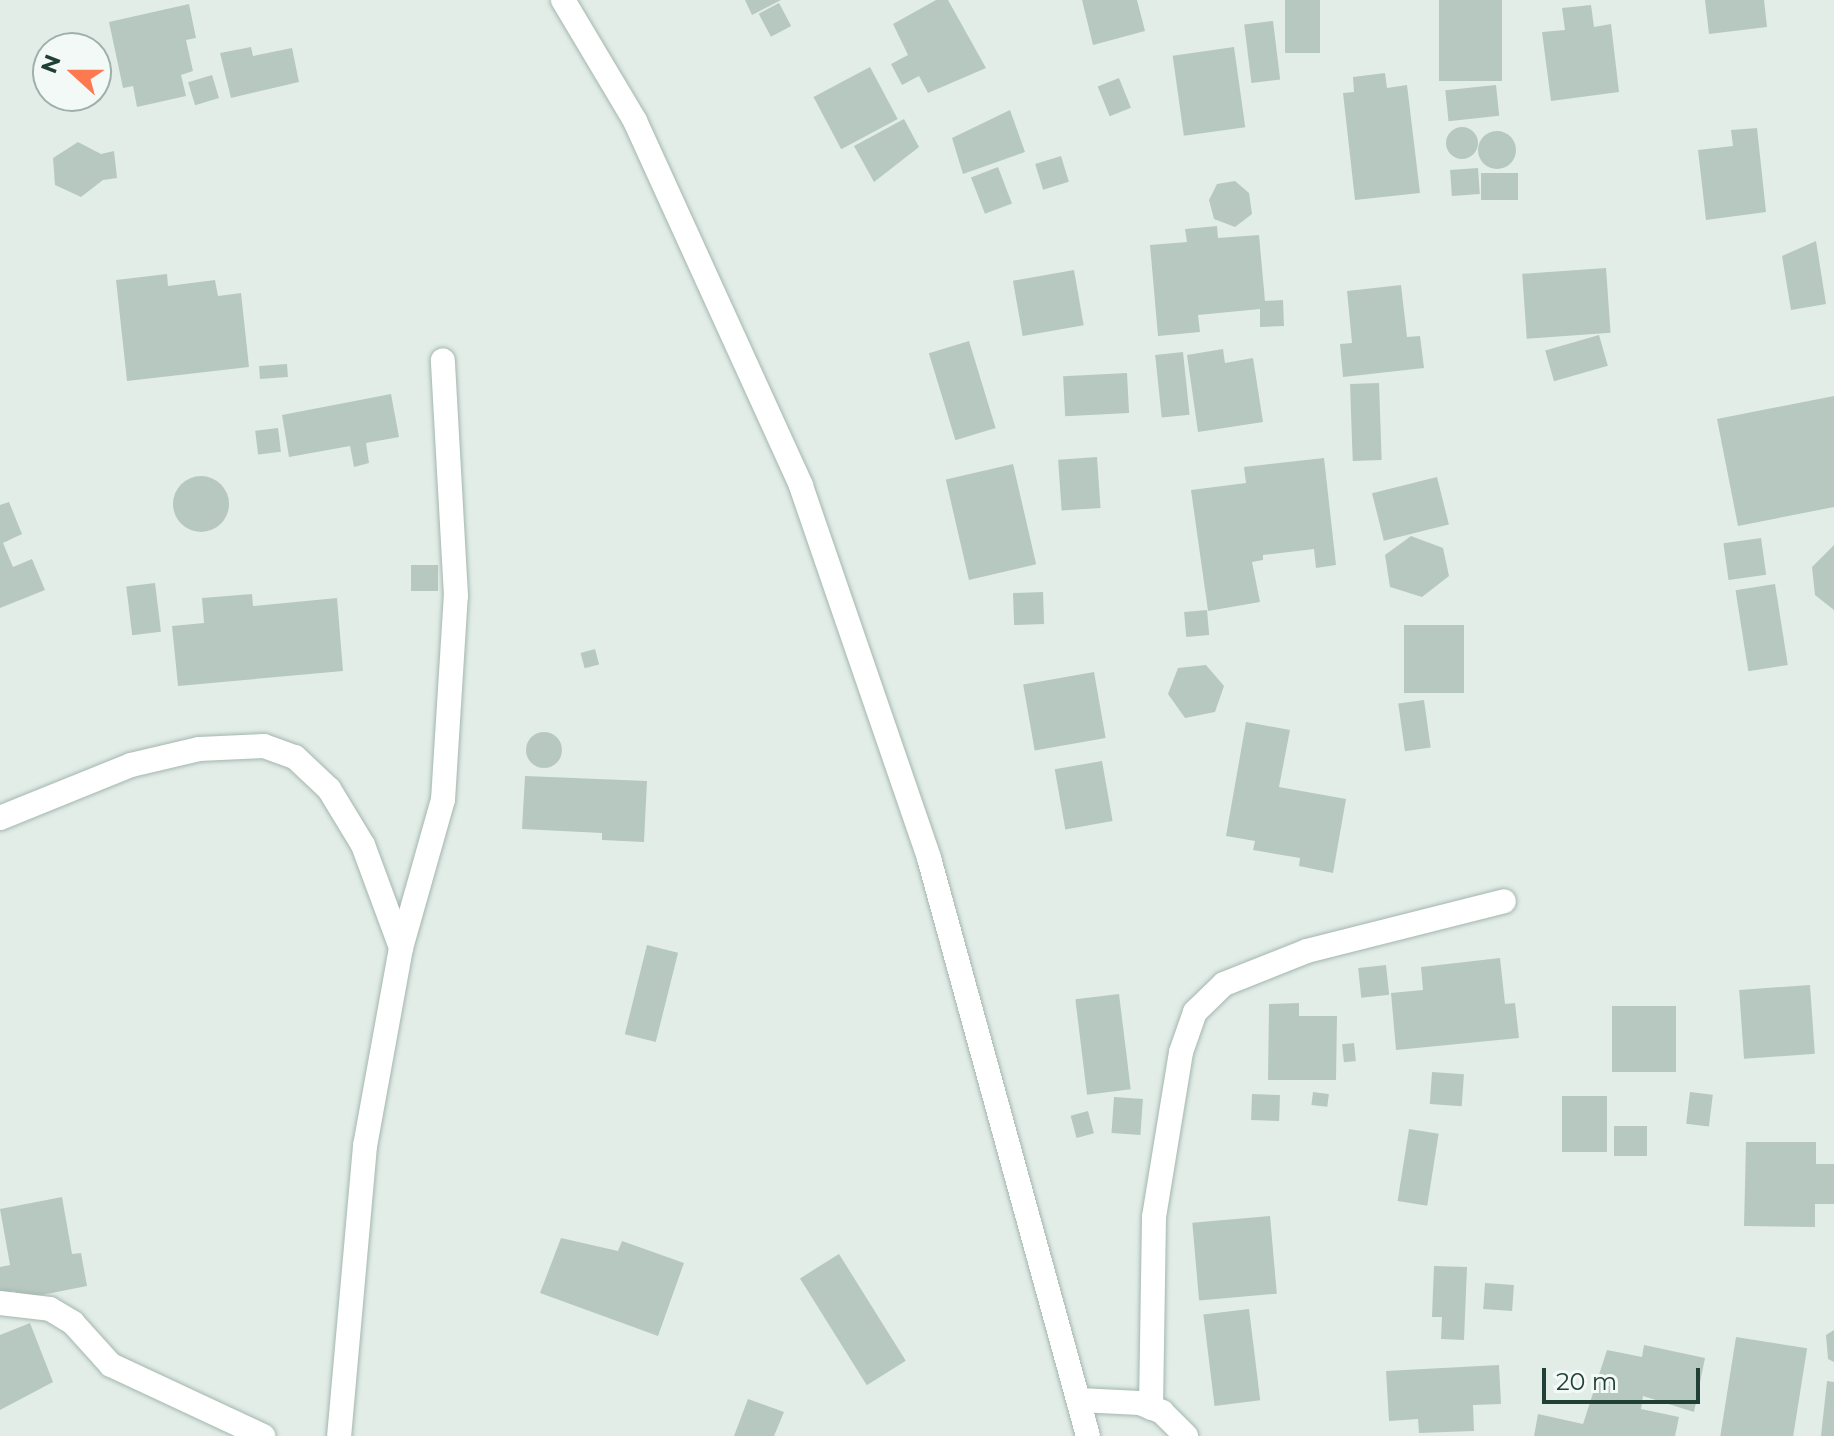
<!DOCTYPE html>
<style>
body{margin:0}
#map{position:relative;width:1834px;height:1436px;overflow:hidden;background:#e2ede8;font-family:Montserrat,sans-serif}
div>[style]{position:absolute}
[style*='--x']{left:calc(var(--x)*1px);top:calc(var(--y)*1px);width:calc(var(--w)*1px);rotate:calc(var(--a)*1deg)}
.building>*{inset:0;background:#b7c8c1;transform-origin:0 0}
.round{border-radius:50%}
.roads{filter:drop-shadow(0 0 2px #a4b6af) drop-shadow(0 0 2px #a4b6af)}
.minor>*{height:24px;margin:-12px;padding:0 12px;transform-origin:12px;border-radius:12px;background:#fff}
.secondary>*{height:24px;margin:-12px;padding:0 12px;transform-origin:12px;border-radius:12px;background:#fff}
span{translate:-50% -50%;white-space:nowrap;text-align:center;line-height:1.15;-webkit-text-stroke:6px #f3f9f6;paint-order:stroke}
.north{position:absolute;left:32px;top:32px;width:80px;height:80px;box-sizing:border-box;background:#f3f9f6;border:2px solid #9fafaa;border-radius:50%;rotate:291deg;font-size:22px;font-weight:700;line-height:32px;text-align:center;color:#204037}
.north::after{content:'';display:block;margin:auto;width:28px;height:36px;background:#fd7950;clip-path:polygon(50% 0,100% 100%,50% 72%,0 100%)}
.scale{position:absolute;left:1542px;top:1368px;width:158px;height:36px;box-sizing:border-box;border:4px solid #204037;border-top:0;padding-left:10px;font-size:24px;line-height:28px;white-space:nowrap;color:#204037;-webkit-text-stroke:6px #f3f9f6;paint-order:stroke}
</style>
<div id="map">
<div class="building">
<i style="clip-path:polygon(745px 0,781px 0,752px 15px)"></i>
<i style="clip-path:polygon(936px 0,948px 0,986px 68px,928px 93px,919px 76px,902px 85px,891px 64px,908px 55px,893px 24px)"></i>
<i style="clip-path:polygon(1082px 0,1137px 0,1145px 31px,1093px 45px)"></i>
<i style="left:1285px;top:0;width:35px;height:53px"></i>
<i style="left:1439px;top:0;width:63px;height:81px"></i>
<i style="clip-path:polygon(1705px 0,1764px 0,1767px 27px,1709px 34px)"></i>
<i style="left:779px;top:3px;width:26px;height:23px;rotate:62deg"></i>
<i style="clip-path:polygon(189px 4px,196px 38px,186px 40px,193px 71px,181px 75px,186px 96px,137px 107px,133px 86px,123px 88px,109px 22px)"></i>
<i style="clip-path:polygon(1591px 5px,1594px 27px,1611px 24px,1619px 92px,1551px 101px,1542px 32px,1565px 30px,1562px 8px)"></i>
<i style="left:1273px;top:21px;width:59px;height:29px;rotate:83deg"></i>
<i style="clip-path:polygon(251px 47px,253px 56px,292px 48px,299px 82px,231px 98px,220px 53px)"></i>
<i style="left:1234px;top:47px;width:81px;height:62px;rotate:82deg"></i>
<i style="left:870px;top:67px;width:59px;height:64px;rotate:62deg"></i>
<i style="clip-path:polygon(48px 71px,48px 96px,81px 96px,78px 101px,66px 106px,48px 100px,42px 87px)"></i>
<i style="clip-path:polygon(1385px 73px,1387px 88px,1407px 85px,1420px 193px,1355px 200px,1343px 93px,1354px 92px,1353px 77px)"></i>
<i style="left:212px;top:75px;width:24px;height:25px;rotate:73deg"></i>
<i style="left:1119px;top:78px;width:32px;height:23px;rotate:68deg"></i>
<i style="left:1496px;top:85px;width:31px;height:51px;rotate:84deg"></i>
<i style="clip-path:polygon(1010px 110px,1025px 152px,963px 174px,952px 138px)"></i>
<i style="clip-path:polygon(904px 119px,919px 147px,874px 182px,854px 146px)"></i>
<i class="round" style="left:1446px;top:127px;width:32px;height:32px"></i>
<i style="clip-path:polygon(1757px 128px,1766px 212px,1706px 220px,1698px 150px,1733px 146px,1731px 130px)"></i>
<i class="round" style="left:1478px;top:131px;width:38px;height:38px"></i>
<i style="clip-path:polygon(78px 142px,101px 154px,114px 151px,117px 178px,103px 180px,81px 197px,55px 185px,53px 158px)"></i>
<i style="left:1061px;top:156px;width:27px;height:27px;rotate:73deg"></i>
<i style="left:998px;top:167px;width:39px;height:29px;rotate:69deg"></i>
<i style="left:1478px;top:168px;width:26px;height:28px;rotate:86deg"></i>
<i style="left:1481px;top:173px;width:37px;height:27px"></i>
<i style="clip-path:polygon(1235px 181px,1249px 193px,1252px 214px,1235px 227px,1214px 219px,1209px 200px,1217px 184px)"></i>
<i style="clip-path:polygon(1217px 226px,1218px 238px,1259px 235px,1265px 301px,1283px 300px,1284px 326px,1260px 327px,1260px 309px,1198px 315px,1200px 332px,1158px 336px,1150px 245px,1187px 242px,1185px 229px)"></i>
<i style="clip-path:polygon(1816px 241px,1826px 304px,1791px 310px,1782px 256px)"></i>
<i style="left:1606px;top:268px;width:65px;height:84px;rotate:86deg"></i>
<i style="left:1074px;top:270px;width:56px;height:62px;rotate:80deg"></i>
<i style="clip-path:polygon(167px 274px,168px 286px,215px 280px,218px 296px,241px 293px,249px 367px,127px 381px,116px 280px)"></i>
<i style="clip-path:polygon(1401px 285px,1407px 337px,1420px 336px,1424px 368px,1343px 377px,1340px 344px,1352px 343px,1347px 291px)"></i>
<i style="left:1599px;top:335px;width:32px;height:56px;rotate:74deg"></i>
<i style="left:969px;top:341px;width:91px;height:42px;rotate:73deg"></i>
<i style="clip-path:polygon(1223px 349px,1225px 363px,1253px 358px,1263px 422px,1198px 432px,1187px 355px)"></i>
<i style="left:1183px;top:352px;width:63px;height:28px;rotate:84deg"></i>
<i style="left:287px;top:364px;width:13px;height:28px;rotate:86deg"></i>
<i style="left:1127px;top:373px;width:40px;height:64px;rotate:87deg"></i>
<i style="left:1379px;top:383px;width:77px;height:29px;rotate:88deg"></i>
<i style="clip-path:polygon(391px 394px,399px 437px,366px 443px,369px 463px,354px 467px,350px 446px,289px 457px,282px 415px)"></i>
<i style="clip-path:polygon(1834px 396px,1834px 507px,1738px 526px,1717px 419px)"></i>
<i style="left:278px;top:428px;width:24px;height:23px;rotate:83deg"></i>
<i style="left:1097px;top:457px;width:51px;height:39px;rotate:86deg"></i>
<i style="clip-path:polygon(1324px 458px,1336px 565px,1316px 568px,1314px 549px,1263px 555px,1263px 560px,1252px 562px,1260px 602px,1208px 611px,1191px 490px,1246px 483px,1244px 467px)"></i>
<i style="left:1013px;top:464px;width:103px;height:69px;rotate:77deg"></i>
<i class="round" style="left:173px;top:476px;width:56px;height:56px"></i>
<i style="left:1437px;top:477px;width:49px;height:67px;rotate:76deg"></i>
<i style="clip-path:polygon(9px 502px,22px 534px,3px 543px,13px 567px,32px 559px,45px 590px,0 608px,0 505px)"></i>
<i style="clip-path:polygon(1411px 536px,1443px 548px,1449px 576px,1422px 597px,1390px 587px,1385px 555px)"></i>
<i style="left:1761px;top:538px;width:37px;height:38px;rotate:82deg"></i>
<i style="clip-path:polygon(1834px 545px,1834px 610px,1815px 595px,1812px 567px)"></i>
<i style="left:411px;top:565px;width:27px;height:26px"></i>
<i style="left:155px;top:583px;width:49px;height:29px;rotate:83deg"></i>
<i style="left:1775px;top:584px;width:82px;height:40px;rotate:81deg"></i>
<i style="left:1043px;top:592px;width:32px;height:30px;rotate:88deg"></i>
<i style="clip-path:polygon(252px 594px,253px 606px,337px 598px,343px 671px,178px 686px,172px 626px,204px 623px,202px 598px)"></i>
<i style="left:1207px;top:610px;width:25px;height:23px;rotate:85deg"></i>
<i style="left:1404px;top:625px;width:60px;height:68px"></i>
<i style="left:595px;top:649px;width:16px;height:15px;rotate:75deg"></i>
<i style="clip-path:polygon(1206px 665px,1224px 686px,1215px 712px,1185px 718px,1168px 694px,1178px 668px)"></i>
<i style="left:1094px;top:672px;width:67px;height:72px;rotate:80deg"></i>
<i style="left:1424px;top:700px;width:48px;height:26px;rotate:82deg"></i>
<i style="clip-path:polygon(1246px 722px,1290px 730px,1279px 787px,1346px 799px,1333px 873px,1299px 866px,1300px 858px,1253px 850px,1255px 841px,1226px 836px)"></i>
<i class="round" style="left:526px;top:732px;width:36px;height:36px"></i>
<i style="left:1102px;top:761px;width:61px;height:48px;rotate:80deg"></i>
<i style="clip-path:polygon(525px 776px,647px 781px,644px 842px,602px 840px,602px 833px,522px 829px)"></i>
<i style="left:647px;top:945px;width:32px;height:92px;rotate:14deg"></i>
<i style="clip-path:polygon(1500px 958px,1505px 1004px,1515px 1003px,1519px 1038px,1396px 1050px,1391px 993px,1423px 990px,1421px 967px)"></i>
<i style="left:1386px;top:965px;width:30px;height:28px;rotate:84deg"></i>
<i style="left:1810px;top:985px;width:69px;height:71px;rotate:86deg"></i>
<i style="left:1119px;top:994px;width:96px;height:44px;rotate:83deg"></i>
<i style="clip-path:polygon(1299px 1003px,1299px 1016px,1337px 1016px,1336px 1080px,1268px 1080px,1269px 1004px)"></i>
<i style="left:1612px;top:1006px;width:64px;height:66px"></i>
<i style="left:1354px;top:1043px;width:18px;height:12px;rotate:84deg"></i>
<i style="left:1432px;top:1072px;width:32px;height:32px;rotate:4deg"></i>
<i style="left:1313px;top:1092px;width:16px;height:13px;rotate:7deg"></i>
<i style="left:1690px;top:1092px;width:23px;height:32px;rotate:7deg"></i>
<i style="left:1252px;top:1094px;width:28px;height:26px;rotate:2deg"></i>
<i style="left:1562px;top:1096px;width:45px;height:56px"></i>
<i style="left:1114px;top:1097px;width:29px;height:36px;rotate:4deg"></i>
<i style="left:1088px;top:1111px;width:23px;height:18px;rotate:75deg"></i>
<i style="left:1614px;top:1126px;width:33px;height:30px"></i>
<i style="left:1409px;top:1129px;width:30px;height:73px;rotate:9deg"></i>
<i style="clip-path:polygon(1746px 1142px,1816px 1142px,1816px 1164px,1834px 1164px,1834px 1204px,1815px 1204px,1815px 1227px,1744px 1226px)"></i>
<i style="clip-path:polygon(62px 1197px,72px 1254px,81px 1253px,87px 1286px,16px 1300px,15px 1291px,0 1294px,0 1267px,10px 1265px,0 1209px)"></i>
<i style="left:1270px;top:1216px;width:78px;height:78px;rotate:85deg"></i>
<i style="clip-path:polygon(561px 1238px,618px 1251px,622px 1241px,684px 1263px,658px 1336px,540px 1293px)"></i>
<i style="left:839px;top:1254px;width:126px;height:46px;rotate:58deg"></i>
<i style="clip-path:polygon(1434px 1266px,1467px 1267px,1464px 1340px,1441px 1339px,1442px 1317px,1432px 1317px)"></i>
<i style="left:1485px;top:1283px;width:29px;height:26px;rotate:4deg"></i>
<i style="left:1249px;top:1309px;width:92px;height:46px;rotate:83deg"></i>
<i style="clip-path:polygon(30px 1323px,53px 1382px,0 1410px,0 1335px)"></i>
<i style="clip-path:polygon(1834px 1330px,1834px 1362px,1828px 1359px,1826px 1335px)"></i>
<i style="left:1736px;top:1337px;width:72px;height:100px;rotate:9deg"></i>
<i style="clip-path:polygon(1644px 1345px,1705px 1358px,1694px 1412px,1643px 1396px,1641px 1409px,1679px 1417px,1675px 1436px,1534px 1436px,1538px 1414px,1583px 1424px,1607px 1350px,1642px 1357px)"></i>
<i style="clip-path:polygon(1499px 1365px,1501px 1404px,1473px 1405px,1474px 1431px,1419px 1433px,1418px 1419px,1389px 1421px,1386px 1371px)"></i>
<i style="clip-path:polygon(1827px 1381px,1834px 1382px,1834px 1436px,1821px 1436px)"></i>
<i style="clip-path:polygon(748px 1399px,784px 1412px,774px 1436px,734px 1436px)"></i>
</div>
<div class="roads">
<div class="minor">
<i style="--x:0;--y:818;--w:141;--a:-22"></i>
<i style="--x:131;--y:765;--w:70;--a:-13.2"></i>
<i style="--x:199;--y:749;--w:65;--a:-2.6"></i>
<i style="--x:264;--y:746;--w:33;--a:20"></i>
<i style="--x:295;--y:757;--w:47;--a:43.3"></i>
<i style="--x:329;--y:789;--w:66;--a:58.7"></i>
<i style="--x:363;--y:845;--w:110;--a:69.7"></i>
<i style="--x:401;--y:948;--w:201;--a:100.3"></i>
<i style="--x:365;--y:1146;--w:291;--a:95.1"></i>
<i style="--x:401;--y:948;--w:154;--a:-74.2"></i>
<i style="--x:443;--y:800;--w:204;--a:-86.4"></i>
<i style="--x:456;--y:596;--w:236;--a:-93.2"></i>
<i style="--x:0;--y:1303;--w:50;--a:6.8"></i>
<i style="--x:50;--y:1309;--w:27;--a:31"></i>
<i style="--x:73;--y:1323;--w:57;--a:47.9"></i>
<i style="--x:111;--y:1365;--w:168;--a:25"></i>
<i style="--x:1079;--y:1400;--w:61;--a:2.8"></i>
<i style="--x:1140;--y:1403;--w:24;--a:22"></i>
<i style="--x:1162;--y:1412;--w:34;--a:45"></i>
<i style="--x:1151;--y:1408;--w:191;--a:-89.1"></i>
<i style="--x:1154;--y:1217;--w:167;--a:-80.7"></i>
<i style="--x:1181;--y:1052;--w:42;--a:-70.7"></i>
<i style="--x:1195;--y:1012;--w:40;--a:-44"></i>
<i style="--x:1224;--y:984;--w:89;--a:-21.7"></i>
<i style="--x:1307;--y:951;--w:203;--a:-14.2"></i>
</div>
<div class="secondary">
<i style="--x:563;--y:0;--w:141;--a:59.2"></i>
<i style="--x:635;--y:121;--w:401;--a:65.5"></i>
<i style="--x:801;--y:486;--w:393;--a:71"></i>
<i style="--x:929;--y:858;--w:599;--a:74.62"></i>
</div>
</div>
<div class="north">N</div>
<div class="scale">20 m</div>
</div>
